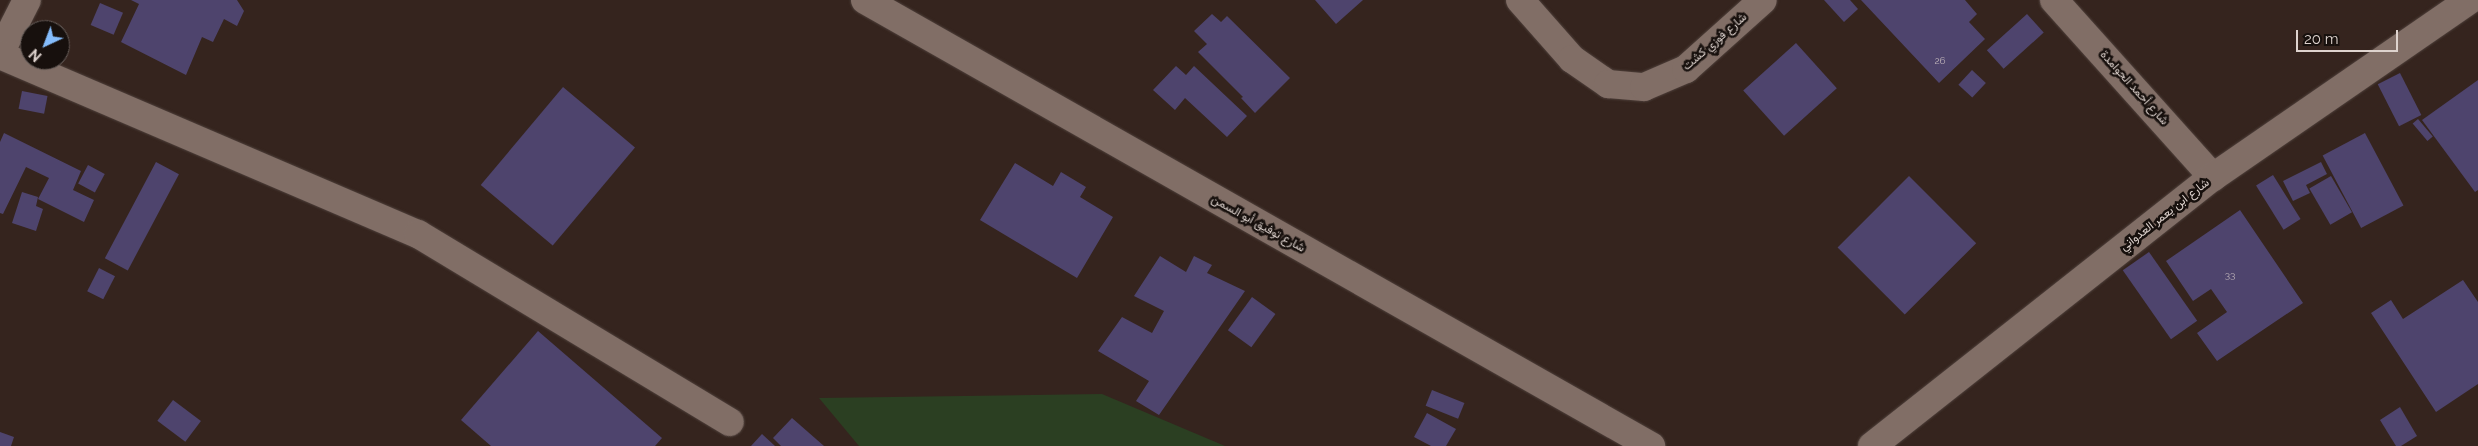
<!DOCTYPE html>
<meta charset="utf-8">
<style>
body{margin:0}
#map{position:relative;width:2478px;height:446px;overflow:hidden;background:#35241e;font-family:Raleway,Vazirmatn,sans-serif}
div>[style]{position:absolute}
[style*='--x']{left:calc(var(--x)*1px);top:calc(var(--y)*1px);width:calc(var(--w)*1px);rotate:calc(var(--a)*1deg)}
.green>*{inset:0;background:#2b3f22}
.building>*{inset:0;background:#4e446d;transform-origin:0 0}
.roads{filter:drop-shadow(0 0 1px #4e403b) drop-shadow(0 0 1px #4e403b)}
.minor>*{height:28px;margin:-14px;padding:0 14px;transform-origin:14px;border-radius:14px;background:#816e66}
span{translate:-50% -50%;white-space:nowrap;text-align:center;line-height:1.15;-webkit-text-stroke:5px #17100d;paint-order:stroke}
.number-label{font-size:10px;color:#baafb6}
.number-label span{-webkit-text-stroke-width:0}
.street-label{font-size:12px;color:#ded3ce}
.north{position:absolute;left:20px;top:20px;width:50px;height:50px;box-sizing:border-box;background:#17100d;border:1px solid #675e5a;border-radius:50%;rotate:223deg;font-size:14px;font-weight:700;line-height:20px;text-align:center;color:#ded3ce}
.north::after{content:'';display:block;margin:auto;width:18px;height:22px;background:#84bcfb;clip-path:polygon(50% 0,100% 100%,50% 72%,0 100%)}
.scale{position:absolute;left:2296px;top:30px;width:102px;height:22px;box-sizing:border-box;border:2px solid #ded3ce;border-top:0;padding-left:6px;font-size:15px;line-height:18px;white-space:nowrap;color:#ded3ce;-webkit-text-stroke:4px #17100d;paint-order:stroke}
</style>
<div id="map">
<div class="green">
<i style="clip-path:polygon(1102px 394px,1225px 446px,859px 446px,819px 398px)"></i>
</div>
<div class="building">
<i style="clip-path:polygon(131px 0,237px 0,244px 11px,237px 26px,224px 19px,213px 42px,202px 37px,186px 75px,121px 42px,139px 4px)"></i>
<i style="clip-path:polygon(1315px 0,1363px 0,1336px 24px)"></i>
<i style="clip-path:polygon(1824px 0,1850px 0,1858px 9px,1844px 22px)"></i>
<i style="clip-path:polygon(1861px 0,1965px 0,1977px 14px,1969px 22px,1985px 39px,1939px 83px)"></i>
<i style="left:100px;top:3px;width:25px;height:24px;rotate:23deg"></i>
<i style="clip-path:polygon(1212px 14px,1221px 22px,1227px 16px,1290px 78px,1255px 113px,1241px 98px,1243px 97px,1198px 52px,1207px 44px,1194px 31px)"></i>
<i style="left:2027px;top:14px;width:25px;height:54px;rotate:48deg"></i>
<i style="left:1796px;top:43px;width:61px;height:71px;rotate:48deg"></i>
<i style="clip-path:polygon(1176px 66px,1186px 75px,1194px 66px,1247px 116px,1227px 137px,1185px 98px,1175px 110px,1153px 90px)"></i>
<i style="left:1972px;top:70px;width:19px;height:20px;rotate:43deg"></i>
<i style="left:2400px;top:73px;width:47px;height:25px;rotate:63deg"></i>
<i style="clip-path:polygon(2478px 80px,2478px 190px,2475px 192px,2422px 120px)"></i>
<i style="left:563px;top:87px;width:94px;height:128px;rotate:40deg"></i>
<i style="left:22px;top:91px;width:26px;height:18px;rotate:11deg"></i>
<i style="left:2418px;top:119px;width:23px;height:7px;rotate:50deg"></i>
<i style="clip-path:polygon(4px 133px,81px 171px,73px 190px,94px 200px,84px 222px,38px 199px,49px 178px,26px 167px,3px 214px,0 213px,0 142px)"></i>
<i style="left:2365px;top:133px;width:82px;height:48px;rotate:62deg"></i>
<i style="left:156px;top:162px;width:26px;height:109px;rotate:28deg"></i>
<i style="clip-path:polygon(2321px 162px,2327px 174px,2306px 185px,2310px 193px,2293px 201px,2283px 181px)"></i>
<i style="clip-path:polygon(1015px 163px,1053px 186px,1061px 172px,1086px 187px,1080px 197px,1113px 217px,1077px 278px,980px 220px)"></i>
<i style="left:88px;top:165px;width:19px;height:21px;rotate:28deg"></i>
<i style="left:2273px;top:175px;width:52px;height:20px;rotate:58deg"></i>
<i style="left:1909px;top:176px;width:95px;height:101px;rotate:45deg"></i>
<i style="left:2331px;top:176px;width:42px;height:25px;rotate:60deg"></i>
<i style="clip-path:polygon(22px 192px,38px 197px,36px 206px,43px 209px,36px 231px,12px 223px)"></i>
<i style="clip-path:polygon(2240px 210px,2303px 303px,2217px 361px,2197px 333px,2227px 312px,2211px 289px,2193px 301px,2166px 261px)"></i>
<i style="left:2149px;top:252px;width:84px;height:32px;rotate:55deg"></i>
<i style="clip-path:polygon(1160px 256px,1186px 272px,1194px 256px,1212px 265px,1207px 273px,1245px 291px,1159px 415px,1136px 401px,1149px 381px,1098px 351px,1122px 317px,1152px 333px,1164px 311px,1134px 296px)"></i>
<i style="left:99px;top:268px;width:18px;height:26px;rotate:27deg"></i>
<i style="clip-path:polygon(2463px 280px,2478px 302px,2478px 384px,2436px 412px,2371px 313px,2391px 300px,2403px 319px)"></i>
<i style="left:1252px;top:297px;width:29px;height:41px;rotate:36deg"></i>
<i style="clip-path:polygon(538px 331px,662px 438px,655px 446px,491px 446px,461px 420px)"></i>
<i style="left:1432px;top:390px;width:35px;height:17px;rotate:22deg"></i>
<i style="left:173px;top:400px;width:35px;height:26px;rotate:37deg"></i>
<i style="clip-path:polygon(2400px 407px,2417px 436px,2401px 446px,2396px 446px,2380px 420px)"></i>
<i style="clip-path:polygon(1427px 413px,1456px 429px,1446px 446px,1431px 446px,1414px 437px)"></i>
<i style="clip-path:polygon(792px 418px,824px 446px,781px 446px,773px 438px)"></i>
<i style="clip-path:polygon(0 432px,14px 437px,11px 446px,0 446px)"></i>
<i style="clip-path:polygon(762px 434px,775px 446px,751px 446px)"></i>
</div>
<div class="roads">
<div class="minor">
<i style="--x:865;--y:0;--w:904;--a:29.57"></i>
<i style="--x:1520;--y:0;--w:79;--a:48.6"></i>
<i style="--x:1572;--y:59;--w:44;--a:34.8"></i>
<i style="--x:1608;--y:84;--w:36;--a:5"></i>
<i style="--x:1644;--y:87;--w:46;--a:-23.2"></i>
<i style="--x:1686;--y:69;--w:103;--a:-41.9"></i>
<i style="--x:2054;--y:0;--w:238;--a:48.1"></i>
<i style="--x:0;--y:53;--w:59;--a:-63"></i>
<i style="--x:0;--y:55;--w:455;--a:23.2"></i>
<i style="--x:418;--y:234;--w:364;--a:31.1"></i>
<i style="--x:1872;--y:446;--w:434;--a:-38.3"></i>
<i style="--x:2213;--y:177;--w:312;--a:-34.6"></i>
</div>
</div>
<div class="number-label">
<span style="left:1940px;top:61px">26</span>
<span style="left:2230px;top:275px">33</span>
</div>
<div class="street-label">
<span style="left:1715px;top:42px;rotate:-41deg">شارع فوزي كشت</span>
<span style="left:2134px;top:88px;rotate:48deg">شارع أحمد الحوامدة</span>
<span style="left:2165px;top:215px;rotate:-38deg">شارع ابن يعمر العدواني</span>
<span style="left:1258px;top:224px;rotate:29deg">شارع توفيق أبو السمن</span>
</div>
<div class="north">N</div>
<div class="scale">20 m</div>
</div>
